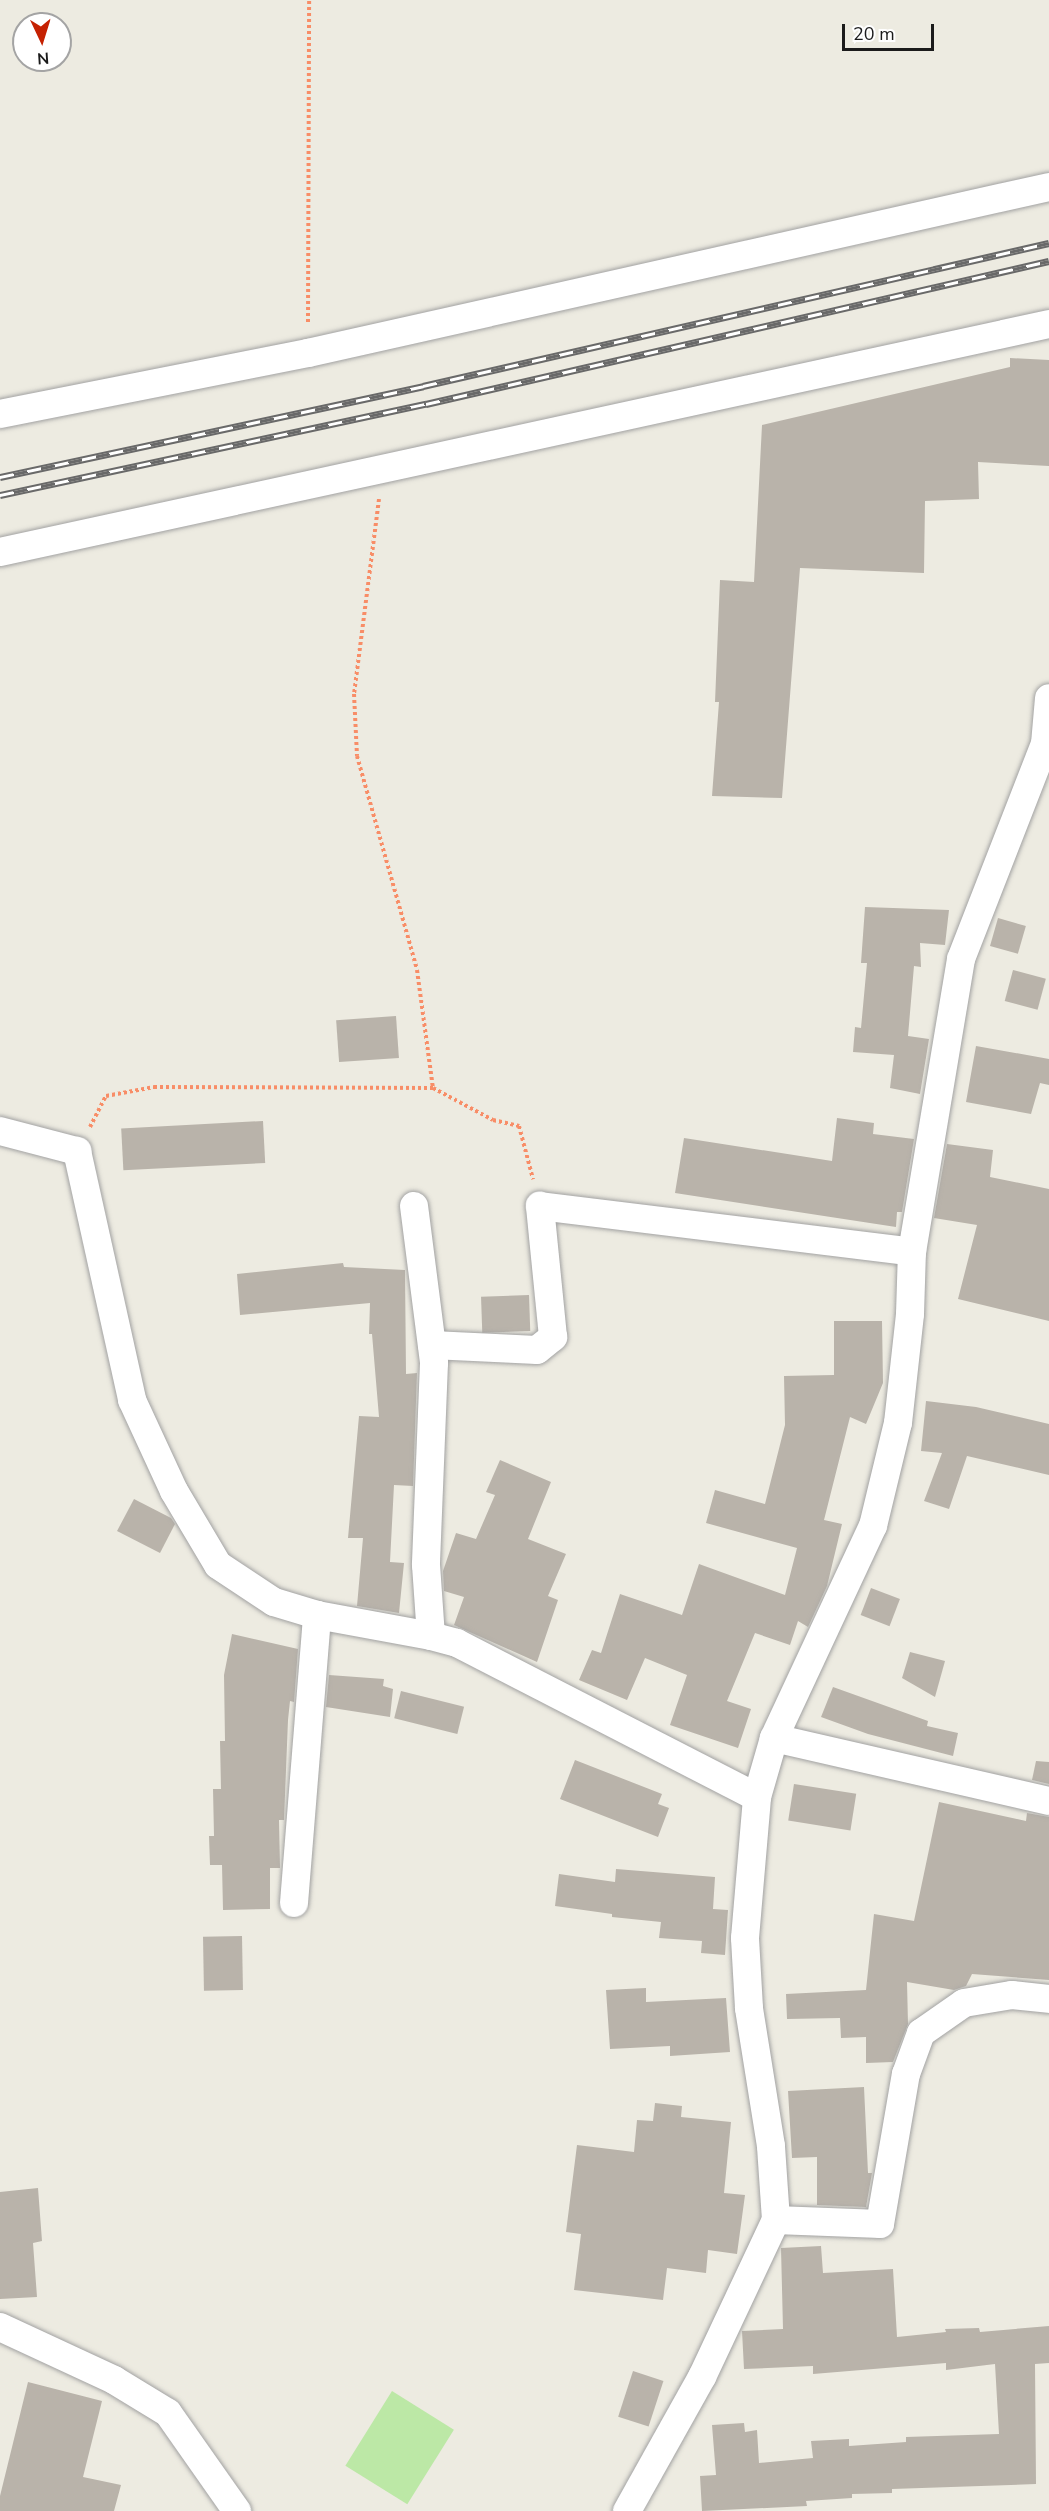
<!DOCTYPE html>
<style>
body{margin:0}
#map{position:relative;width:1049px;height:2511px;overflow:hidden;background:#edebe1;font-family:"Nunito Sans",sans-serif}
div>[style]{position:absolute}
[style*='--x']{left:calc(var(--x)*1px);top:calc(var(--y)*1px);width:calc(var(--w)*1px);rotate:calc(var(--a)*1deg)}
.grass>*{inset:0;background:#bce8a6;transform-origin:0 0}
.building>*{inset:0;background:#b9b3aa;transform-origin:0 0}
.path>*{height:4px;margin-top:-2px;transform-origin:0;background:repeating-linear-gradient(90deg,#f88d67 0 3px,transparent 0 6px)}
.roads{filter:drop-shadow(0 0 2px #a2a2a2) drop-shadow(0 0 2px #a2a2a2)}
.street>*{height:28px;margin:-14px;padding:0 14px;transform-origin:14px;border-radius:14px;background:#fff}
.rail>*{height:7px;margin-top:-3.5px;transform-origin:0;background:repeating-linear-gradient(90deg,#fff 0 14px,#696969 0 28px);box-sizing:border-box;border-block:2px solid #696969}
span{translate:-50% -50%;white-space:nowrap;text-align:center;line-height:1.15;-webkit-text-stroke:4.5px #fff;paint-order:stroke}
.north{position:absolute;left:12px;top:12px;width:60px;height:60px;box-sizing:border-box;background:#fff;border:2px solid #a4a4a4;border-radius:50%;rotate:176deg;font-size:16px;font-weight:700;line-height:24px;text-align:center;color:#1b1b1b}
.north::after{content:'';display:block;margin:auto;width:21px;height:27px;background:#c52102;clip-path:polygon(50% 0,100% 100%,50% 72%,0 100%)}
.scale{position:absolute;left:842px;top:24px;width:92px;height:27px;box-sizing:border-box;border:3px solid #1b1b1b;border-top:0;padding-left:8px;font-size:18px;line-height:21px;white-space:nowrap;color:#1b1b1b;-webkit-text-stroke:4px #fff;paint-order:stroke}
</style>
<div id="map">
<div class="grass">
<i style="left:392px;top:2391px;width:73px;height:88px;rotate:32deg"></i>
</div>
<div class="building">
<i style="clip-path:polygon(1010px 358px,1049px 360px,1049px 466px,978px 462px,979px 499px,925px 501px,924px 573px,800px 568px,782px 798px,712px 796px,719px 702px,715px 702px,720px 580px,754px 582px,762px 425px,1010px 367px)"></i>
<i style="clip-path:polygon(865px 907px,949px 910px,945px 945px,920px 943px,921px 967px,914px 966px,908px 1036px,929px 1039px,920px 1094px,890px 1088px,894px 1055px,853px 1052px,855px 1027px,861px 1028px,867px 963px,861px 963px)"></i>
<i style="left:998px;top:918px;width:29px;height:29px;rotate:16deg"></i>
<i style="left:1013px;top:970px;width:34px;height:32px;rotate:15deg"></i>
<i style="left:396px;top:1016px;width:42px;height:60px;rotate:86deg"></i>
<i style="clip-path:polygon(976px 1046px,1049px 1059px,1049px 1085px,1040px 1083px,1031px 1114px,966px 1102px)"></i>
<i style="clip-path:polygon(837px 1118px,874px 1123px,873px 1134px,914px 1139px,902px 1212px,897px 1212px,896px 1227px,675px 1193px,684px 1138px,832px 1161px)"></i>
<i style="left:263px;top:1121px;width:42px;height:142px;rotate:87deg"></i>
<i style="clip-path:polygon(947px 1144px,993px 1150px,990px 1177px,1049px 1189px,1049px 1321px,958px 1299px,977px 1225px,934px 1218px)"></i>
<i style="clip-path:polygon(343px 1263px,344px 1267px,405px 1270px,406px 1374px,417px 1373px,413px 1486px,394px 1485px,390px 1562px,404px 1563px,399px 1613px,357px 1606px,363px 1538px,348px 1538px,359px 1416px,379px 1417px,372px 1334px,369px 1334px,370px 1303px,240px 1315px,237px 1274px)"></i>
<i style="left:529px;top:1295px;width:36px;height:48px;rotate:88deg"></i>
<i style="clip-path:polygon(834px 1321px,882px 1321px,883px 1383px,866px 1424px,850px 1417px,824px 1520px,842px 1524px,827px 1586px,808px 1627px,798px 1621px,790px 1645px,755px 1633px,727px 1701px,751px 1709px,738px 1748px,670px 1725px,687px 1675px,645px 1658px,627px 1700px,579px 1680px,592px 1650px,601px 1653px,620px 1594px,682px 1615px,699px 1564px,785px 1595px,797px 1548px,706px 1523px,715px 1490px,765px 1504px,785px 1425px,784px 1376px,834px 1375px)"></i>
<i style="clip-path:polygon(926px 1401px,976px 1407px,1049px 1424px,1049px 1475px,967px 1456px,949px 1509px,924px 1501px,942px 1453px,921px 1451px)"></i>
<i style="clip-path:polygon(500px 1460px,551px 1482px,528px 1539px,566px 1554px,548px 1596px,558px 1600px,537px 1662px,454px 1625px,464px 1597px,444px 1591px,443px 1571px,456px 1533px,476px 1539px,495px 1495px,486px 1492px)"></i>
<i style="clip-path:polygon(134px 1499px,171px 1518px,175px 1524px,160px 1553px,117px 1531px)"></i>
<i style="left:871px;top:1588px;width:31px;height:29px;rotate:21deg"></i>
<i style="clip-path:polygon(232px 1634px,298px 1649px,294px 1702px,290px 1701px,288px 1720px,284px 1820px,279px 1820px,280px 1868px,270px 1868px,270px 1909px,223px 1910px,222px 1865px,210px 1865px,209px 1836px,214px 1836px,213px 1789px,221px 1789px,220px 1741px,225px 1741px,224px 1675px)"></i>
<i style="clip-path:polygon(910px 1652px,945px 1661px,935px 1697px,902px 1678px)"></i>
<i style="clip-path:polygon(329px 1675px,384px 1679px,383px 1686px,393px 1689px,390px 1717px,326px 1707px)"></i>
<i style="clip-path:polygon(833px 1687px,928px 1721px,927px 1726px,958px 1733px,953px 1756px,868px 1734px,821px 1717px)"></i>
<i style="left:401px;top:1691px;width:65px;height:28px;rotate:14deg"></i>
<i style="clip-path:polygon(575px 1760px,662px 1794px,658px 1804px,669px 1808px,658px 1837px,560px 1799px)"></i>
<i style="clip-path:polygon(1036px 1761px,1049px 1762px,1049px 1784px,1032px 1780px)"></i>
<i style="left:794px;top:1784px;width:63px;height:37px;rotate:9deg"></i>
<i style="clip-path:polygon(939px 1802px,1026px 1821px,1027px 1813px,1049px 1817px,1049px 1980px,972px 1974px,966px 1986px,954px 1990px,907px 1982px,908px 2024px,893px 2062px,866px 2063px,866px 2037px,841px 2038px,840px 2018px,787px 2019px,786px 1994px,866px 1990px,874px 1914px,914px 1921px)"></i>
<i style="clip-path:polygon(616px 1869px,715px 1877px,713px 1909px,728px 1910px,725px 1955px,701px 1953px,702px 1941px,659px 1938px,661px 1922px,612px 1917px,612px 1914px,555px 1906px,559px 1874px,615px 1882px)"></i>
<i style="left:242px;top:1936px;width:54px;height:39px;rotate:89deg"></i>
<i style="clip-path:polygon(646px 1988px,646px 2002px,726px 1998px,730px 2052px,670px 2056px,670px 2046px,610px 2049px,606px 1990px)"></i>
<i style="clip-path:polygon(864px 2087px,868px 2173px,872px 2173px,866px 2207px,817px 2205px,817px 2157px,792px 2158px,788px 2091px)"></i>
<i style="clip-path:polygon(655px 2103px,682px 2106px,681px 2117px,731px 2122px,724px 2193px,745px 2195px,737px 2254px,708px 2250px,706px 2273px,667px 2268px,663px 2300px,574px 2290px,581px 2234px,566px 2232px,577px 2145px,634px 2152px,637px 2120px,653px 2121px)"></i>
<i style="clip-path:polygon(38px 2188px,42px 2241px,33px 2243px,37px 2297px,0 2299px,0 2192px)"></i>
<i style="clip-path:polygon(821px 2246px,823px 2273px,893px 2269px,897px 2337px,946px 2332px,945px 2329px,979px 2328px,980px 2332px,1049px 2326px,1049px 2363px,1035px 2364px,1036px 2484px,892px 2489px,892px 2493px,852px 2494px,852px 2498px,806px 2501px,807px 2506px,702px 2511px,700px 2476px,716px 2475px,712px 2425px,744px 2423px,745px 2432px,757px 2430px,759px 2463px,813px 2458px,811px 2441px,849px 2439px,849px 2446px,906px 2442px,906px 2437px,999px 2434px,995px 2364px,946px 2370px,946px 2363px,813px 2374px,813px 2366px,744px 2369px,742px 2331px,783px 2329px,781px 2248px)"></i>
<i style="left:633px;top:2371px;width:32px;height:48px;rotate:18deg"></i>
<i style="clip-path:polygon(28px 2382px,102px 2401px,83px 2477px,121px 2485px,114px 2511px,0 2511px,0 2496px)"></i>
</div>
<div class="path">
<i style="--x:308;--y:322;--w:322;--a:-89.8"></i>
<i style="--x:379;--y:499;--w:197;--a:97.3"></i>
<i style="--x:354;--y:694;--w:62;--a:87.2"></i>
<i style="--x:357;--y:756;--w:222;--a:74.3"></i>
<i style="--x:417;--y:970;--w:119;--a:82.3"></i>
<i style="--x:90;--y:1127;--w:35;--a:-63"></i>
<i style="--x:106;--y:1096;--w:49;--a:-10.6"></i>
<i style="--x:154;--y:1087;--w:279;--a:0.2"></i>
<i style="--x:433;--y:1088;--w:68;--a:28.1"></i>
<i style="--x:493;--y:1120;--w:27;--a:13"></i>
<i style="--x:519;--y:1126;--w:55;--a:75.2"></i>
</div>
<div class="roads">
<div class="street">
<i style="--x:0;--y:414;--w:314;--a:-11.2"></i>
<i style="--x:308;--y:353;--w:759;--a:-12.63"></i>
<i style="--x:0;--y:552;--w:1073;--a:-12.26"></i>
<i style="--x:0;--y:1131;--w:80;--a:14.6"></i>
<i style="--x:77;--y:1151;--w:255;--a:77.5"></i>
<i style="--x:132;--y:1400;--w:100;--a:65.2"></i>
<i style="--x:174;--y:1491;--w:86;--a:59.3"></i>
<i style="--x:218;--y:1565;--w:67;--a:33.5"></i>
<i style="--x:274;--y:1602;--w:45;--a:16.8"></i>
<i style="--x:317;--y:1615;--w:116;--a:10.4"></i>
<i style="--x:414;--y:1206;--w:158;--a:82.7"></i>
<i style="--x:434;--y:1363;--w:202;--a:92.3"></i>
<i style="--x:426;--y:1565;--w:71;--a:86"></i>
<i style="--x:431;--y:1636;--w:27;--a:15"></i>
<i style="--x:457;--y:1643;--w:337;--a:27.2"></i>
<i style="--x:432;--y:1345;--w:105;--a:2.7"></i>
<i style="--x:537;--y:1350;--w:21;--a:-39"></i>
<i style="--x:553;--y:1337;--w:132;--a:-95.7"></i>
<i style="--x:540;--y:1206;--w:375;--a:7"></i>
<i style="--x:774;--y:1738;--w:282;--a:12.9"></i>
<i style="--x:294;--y:1903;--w:289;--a:-85.4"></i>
<i style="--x:776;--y:2220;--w:104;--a:2.2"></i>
<i style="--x:880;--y:2224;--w:152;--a:-80.2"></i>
<i style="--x:906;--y:2074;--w:44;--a:-69.9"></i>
<i style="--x:921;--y:2033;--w:52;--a:-34.9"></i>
<i style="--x:964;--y:2003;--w:49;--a:-9.5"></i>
<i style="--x:1012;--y:1995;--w:37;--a:6"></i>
<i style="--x:0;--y:2327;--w:126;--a:24.9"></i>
<i style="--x:114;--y:2380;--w:63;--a:31.4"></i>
<i style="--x:168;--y:2413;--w:120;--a:54.9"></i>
<i style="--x:627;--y:2511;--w:154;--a:-60.8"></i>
<i style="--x:702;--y:2377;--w:174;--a:-64.8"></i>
<i style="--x:776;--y:2220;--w:74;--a:-93.9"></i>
<i style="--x:771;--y:2146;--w:140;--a:-99.1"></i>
<i style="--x:749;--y:2008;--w:70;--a:-93.3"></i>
<i style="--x:745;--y:1938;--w:142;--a:-85.1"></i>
<i style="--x:757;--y:1797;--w:61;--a:-73.9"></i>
<i style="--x:774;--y:1738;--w:234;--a:-65"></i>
<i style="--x:873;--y:1526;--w:106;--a:-76.4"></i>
<i style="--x:898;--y:1423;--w:110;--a:-83.7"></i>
<i style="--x:910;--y:1314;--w:62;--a:-88.2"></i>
<i style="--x:912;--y:1252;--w:297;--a:-80.5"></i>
<i style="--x:961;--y:959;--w:231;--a:-68.7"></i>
<i style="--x:1045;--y:744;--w:46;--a:-85"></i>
</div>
</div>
<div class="rail">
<i style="--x:0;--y:477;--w:433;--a:-12.1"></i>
<i style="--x:423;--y:386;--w:642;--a:-12.87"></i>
<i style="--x:0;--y:495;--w:436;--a:-12.1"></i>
<i style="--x:426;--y:404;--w:639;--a:-12.93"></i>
</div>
<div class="north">N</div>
<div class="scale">20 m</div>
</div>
